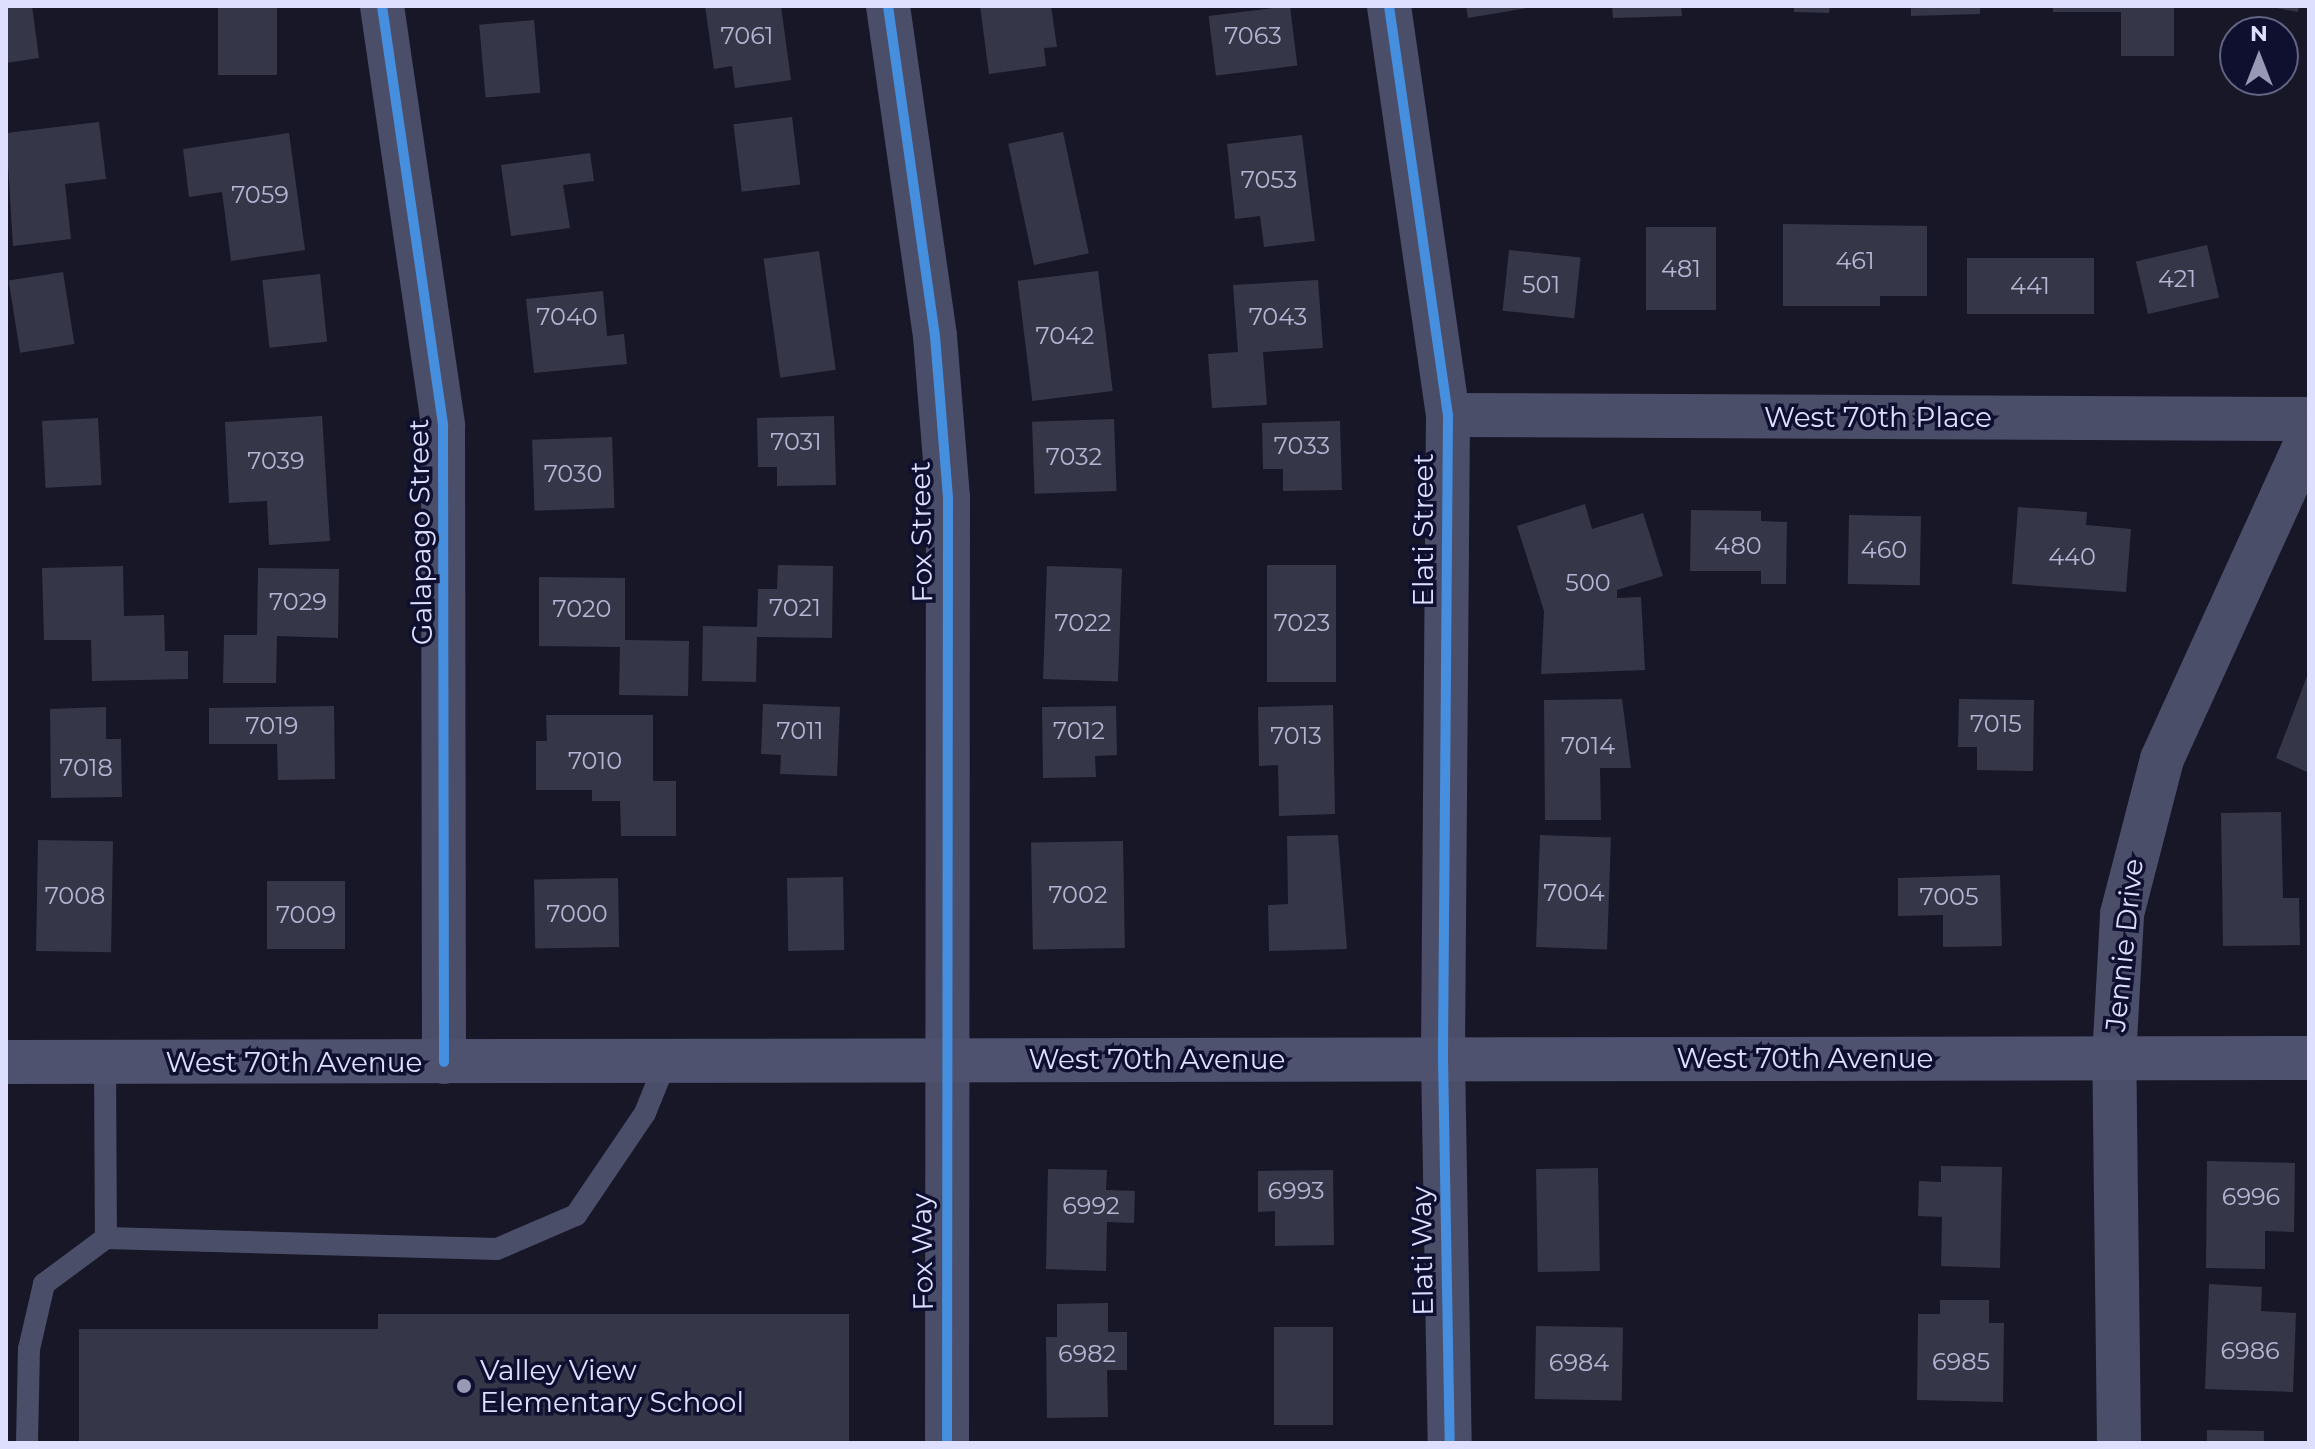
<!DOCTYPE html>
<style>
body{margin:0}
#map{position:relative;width:2315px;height:1449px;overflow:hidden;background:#171728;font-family:Montserrat,sans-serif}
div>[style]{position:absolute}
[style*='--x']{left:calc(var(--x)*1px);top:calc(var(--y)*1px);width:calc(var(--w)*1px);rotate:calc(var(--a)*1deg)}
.building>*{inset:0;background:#363649;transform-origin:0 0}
.lane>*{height:22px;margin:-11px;padding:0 11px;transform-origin:11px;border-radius:11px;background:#4b4e69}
.street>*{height:44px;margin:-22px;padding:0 22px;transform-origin:22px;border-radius:22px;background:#4b4e69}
.secondary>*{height:44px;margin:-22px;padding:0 22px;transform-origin:22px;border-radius:22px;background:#4f526f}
.cycleway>*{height:10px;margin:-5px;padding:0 5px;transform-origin:5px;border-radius:5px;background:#468fdf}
.dots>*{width:22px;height:22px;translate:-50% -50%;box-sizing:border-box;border:4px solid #0f0f30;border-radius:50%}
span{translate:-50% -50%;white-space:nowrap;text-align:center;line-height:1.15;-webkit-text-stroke:7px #0f0f30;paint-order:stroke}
.number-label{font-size:24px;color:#b4b5d2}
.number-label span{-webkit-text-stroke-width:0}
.street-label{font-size:28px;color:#dedfff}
.poi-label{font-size:28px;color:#dedfff}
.left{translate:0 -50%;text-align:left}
.frame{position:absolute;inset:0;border:8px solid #dedfff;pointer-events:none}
.north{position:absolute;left:2219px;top:16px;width:80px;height:80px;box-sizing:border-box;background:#0f0f30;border:2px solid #626283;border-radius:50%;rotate:0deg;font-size:22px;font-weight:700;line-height:32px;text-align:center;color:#dedfff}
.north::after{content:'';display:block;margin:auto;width:28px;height:36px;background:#9899b4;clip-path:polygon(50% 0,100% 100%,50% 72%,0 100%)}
</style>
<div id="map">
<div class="building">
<i style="clip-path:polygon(6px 6px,32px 6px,39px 58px,6px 63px)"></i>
<i style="left:218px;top:6px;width:59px;height:69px"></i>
<i style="clip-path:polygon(705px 6px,781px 6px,791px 80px,735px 88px,732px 66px,714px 69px)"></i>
<i style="clip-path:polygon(980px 6px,1051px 6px,1057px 47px,1044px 48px,1046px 66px,989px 74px)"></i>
<i style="left:1290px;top:6px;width:60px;height:82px;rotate:83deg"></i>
<i style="clip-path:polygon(1466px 6px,1527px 6px,1527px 8px,1468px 18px)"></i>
<i style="clip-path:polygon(1612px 6px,1681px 6px,1682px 16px,1613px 18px)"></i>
<i style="clip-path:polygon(1794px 6px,1830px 6px,1829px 13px,1794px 12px)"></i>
<i style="clip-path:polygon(1911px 6px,1980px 6px,1980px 14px,1911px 16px)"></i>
<i style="clip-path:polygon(2053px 6px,2174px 6px,2174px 56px,2121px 56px,2121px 12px,2053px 12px)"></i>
<i style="clip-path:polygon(2266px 6px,2299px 6px,2298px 12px)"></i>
<i style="left:534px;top:20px;width:73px;height:55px;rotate:85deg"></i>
<i style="left:792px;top:117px;width:68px;height:59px;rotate:83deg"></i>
<i style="clip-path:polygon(99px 122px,106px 179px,65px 184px,71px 239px,13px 246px,6px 133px)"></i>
<i style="left:1063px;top:132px;width:124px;height:56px;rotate:78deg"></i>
<i style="clip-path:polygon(289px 133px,305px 250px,231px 261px,222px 192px,189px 197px,183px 149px)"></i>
<i style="clip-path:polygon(1302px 135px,1315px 241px,1264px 247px,1260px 216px,1235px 219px,1227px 144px)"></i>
<i style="clip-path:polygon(590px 153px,594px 181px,563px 185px,570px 228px,511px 236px,501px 165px)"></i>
<i style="clip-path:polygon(1783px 224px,1927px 226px,1927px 296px,1880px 296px,1880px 306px,1783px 306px)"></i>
<i style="left:1646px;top:227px;width:70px;height:83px"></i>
<i style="left:2207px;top:245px;width:54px;height:73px;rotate:77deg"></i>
<i style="left:1509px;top:250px;width:72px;height:61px;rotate:6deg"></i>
<i style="left:819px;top:251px;width:120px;height:56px;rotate:82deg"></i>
<i style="left:1967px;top:258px;width:127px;height:56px"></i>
<i style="left:1098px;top:271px;width:121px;height:81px;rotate:83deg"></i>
<i style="left:63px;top:272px;width:73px;height:55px;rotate:81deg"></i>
<i style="left:320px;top:274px;width:68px;height:58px;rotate:84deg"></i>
<i style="clip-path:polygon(1318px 280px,1323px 348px,1263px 352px,1267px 405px,1212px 408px,1208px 354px,1238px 352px,1233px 285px)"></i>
<i style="clip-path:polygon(603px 291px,607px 336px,624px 334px,627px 364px,534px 373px,526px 299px)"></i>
<i style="clip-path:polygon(322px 416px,330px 541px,269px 545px,267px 501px,229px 503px,225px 422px)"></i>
<i style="clip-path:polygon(834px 416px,836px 485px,777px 486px,777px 467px,758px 467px,757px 418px)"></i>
<i style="left:98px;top:418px;width:67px;height:56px;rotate:87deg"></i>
<i style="left:1114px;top:419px;width:72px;height:82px;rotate:88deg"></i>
<i style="clip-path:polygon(1340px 421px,1342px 490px,1283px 491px,1283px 469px,1263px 469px,1262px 423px)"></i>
<i style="left:612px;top:437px;width:71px;height:80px;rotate:88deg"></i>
<i style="clip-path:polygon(1585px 504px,1592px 529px,1643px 513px,1663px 576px,1617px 590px,1617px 598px,1641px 597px,1645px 670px,1541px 674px,1544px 611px,1517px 526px)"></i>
<i style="clip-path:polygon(2018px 507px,2087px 512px,2086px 525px,2131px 529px,2126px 592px,2012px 584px)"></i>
<i style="clip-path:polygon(1691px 510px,1761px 511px,1761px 521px,1787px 522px,1786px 584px,1761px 584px,1761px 571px,1690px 571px)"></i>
<i style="left:1849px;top:515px;width:72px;height:69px;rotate:1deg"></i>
<i style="clip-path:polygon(778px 565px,833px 566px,832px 638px,757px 637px,756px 682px,702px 681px,703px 626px,757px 627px,758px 589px,777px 589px)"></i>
<i style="left:1267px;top:565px;width:69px;height:117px"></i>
<i style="clip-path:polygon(123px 566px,124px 616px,164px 615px,165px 651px,188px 651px,188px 679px,92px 681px,91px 640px,44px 640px,42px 568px)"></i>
<i style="left:1047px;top:566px;width:75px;height:113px;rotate:2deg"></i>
<i style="clip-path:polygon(258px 568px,339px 569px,338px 638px,277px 636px,276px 683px,223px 683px,224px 635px,257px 635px)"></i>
<i style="clip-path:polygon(539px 577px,625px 578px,625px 640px,689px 641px,688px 696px,619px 695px,620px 647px,539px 646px)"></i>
<i style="clip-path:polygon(2309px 671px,2309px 773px,2276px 758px)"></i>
<i style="clip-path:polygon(1622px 699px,1631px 768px,1600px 768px,1601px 820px,1545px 820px,1544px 700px)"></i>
<i style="clip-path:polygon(1959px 699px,2034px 700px,2033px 771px,1977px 770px,1977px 747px,1958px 747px)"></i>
<i style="clip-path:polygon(763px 704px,840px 707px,837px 776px,780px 774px,781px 755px,761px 754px)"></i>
<i style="clip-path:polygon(1333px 705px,1335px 814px,1279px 816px,1278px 765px,1259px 766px,1258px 707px)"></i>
<i style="clip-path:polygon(334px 706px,335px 779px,278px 780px,277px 744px,209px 744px,209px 708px)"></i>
<i style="clip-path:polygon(1116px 706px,1117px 755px,1095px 756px,1096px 777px,1043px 778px,1042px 707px)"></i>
<i style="clip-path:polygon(106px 707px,106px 739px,121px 739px,122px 797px,51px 798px,50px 709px)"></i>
<i style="clip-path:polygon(546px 715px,653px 715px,653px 781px,676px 781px,676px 836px,621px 836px,620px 801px,592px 801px,592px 790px,536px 790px,536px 741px,547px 741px)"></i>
<i style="clip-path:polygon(2281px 812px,2283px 898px,2299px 898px,2300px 945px,2223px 946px,2221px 813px)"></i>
<i style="clip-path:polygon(1338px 835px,1347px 949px,1269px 951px,1268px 905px,1288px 904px,1287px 836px)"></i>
<i style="left:1540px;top:835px;width:71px;height:112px;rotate:2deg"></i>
<i style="left:38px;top:840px;width:75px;height:111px;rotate:1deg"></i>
<i style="left:1123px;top:841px;width:107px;height:92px;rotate:89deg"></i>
<i style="clip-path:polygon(2000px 875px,2002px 946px,1943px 947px,1943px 915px,1898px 916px,1898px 878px)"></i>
<i style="left:843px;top:877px;width:73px;height:56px;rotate:89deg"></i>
<i style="left:618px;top:878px;width:69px;height:84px;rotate:89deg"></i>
<i style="left:267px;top:881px;width:78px;height:68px"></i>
<i style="clip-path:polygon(2207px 1161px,2295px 1163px,2294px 1232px,2265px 1231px,2265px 1269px,2206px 1268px)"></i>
<i style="clip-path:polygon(1941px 1166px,2002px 1167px,2000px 1268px,1941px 1266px,1942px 1217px,1918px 1216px,1919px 1181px,1941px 1182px)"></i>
<i style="left:1598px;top:1168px;width:103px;height:62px;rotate:89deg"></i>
<i style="clip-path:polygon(1048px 1169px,1107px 1170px,1106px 1190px,1135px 1191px,1134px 1223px,1107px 1222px,1106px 1271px,1046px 1269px)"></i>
<i style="clip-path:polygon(1333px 1170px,1334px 1245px,1275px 1246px,1275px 1211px,1258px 1212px,1258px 1171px)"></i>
<i style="clip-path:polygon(2209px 1284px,2262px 1287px,2261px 1311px,2296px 1313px,2293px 1392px,2205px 1389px)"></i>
<i style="clip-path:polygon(1940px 1300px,1989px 1300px,1989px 1323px,2004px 1323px,2003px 1402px,1917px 1400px,1918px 1314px,1940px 1314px)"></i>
<i style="clip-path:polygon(1108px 1303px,1108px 1332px,1127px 1332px,1127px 1370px,1107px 1370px,1108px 1417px,1047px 1418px,1046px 1337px,1057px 1337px,1057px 1304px)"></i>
<i style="clip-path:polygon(378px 1314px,849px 1314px,849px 1443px,79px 1443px,79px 1329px,378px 1329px)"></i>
<i style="left:1536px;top:1326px;width:87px;height:73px;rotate:1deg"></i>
<i style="left:1274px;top:1327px;width:59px;height:98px"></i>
<i style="left:2207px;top:1430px;width:57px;height:13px;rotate:1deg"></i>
</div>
<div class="lane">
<i style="--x:105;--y:1062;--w:176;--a:89.7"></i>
<i style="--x:27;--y:1443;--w:94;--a:-88.8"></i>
<i style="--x:29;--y:1349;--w:67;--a:-77"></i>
<i style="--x:44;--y:1284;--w:77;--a:-36.6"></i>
<i style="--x:106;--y:1238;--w:391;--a:1.6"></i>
<i style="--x:497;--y:1249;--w:86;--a:-23.3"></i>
<i style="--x:576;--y:1215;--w:123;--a:-55.9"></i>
<i style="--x:645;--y:1113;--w:56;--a:-68"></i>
</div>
<div class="street">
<i style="--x:382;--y:6;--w:424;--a:81.7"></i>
<i style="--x:443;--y:426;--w:636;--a:89.91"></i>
<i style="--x:888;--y:6;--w:333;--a:81.9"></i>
<i style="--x:935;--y:336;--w:163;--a:85.4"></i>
<i style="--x:948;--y:498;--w:945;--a:90.06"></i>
<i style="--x:1389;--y:6;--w:413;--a:81.8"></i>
<i style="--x:1448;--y:415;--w:643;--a:90.45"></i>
<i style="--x:1443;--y:1058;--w:385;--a:89"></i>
<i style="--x:1448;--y:415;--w:861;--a:0.27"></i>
<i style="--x:2119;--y:1443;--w:384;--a:-90.7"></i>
<i style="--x:2114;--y:1059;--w:145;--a:-86.8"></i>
<i style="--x:2122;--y:914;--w:160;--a:-75.5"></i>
<i style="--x:2162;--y:759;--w:355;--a:-65.5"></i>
</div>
<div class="secondary">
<i style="--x:6;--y:1062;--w:2303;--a:-0.1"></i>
</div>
<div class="cycleway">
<i style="--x:382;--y:6;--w:424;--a:81.7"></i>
<i style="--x:443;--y:426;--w:636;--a:89.91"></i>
<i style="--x:888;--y:6;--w:333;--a:81.9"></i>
<i style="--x:935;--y:336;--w:163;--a:85.4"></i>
<i style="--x:948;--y:498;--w:945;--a:90.06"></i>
<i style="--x:1389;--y:6;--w:413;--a:81.8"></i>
<i style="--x:1448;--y:415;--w:643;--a:90.45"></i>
<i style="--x:1443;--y:1058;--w:385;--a:89"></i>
</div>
<div class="dots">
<i style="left:464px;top:1386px;background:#9899b4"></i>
</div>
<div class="number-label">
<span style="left:747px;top:36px">7061</span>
<span style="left:1253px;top:36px">7063</span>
<span style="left:1269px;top:180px">7053</span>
<span style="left:260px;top:195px">7059</span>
<span style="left:1855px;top:261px">461</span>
<span style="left:1681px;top:269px">481</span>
<span style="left:2177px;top:279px">421</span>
<span style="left:1541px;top:285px">501</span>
<span style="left:2030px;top:286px">441</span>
<span style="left:567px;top:317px">7040</span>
<span style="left:1278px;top:317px">7043</span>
<span style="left:1065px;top:336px">7042</span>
<span style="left:796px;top:442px">7031</span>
<span style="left:1302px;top:446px">7033</span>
<span style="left:1074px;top:457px">7032</span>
<span style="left:276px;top:461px">7039</span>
<span style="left:573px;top:474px">7030</span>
<span style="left:1738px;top:546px">480</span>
<span style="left:1884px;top:550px">460</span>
<span style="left:2072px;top:557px">440</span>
<span style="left:1588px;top:583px">500</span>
<span style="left:298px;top:602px">7029</span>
<span style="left:795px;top:608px">7021</span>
<span style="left:582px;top:609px">7020</span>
<span style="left:1083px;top:623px">7022</span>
<span style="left:1302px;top:623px">7023</span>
<span style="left:1996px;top:724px">7015</span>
<span style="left:272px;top:726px">7019</span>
<span style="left:800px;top:731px">7011</span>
<span style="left:1079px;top:731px">7012</span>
<span style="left:1296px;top:736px">7013</span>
<span style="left:1588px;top:746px">7014</span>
<span style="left:595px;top:761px">7010</span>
<span style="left:86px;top:768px">7018</span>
<span style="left:1574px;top:893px">7004</span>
<span style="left:1078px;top:895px">7002</span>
<span style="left:75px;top:896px">7008</span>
<span style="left:1949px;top:897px">7005</span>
<span style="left:577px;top:914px">7000</span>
<span style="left:306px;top:915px">7009</span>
<span style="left:1296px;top:1191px">6993</span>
<span style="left:2251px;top:1197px">6996</span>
<span style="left:1091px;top:1206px">6992</span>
<span style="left:2250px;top:1351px">6986</span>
<span style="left:1087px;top:1354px">6982</span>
<span style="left:1961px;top:1362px">6985</span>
<span style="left:1579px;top:1363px">6984</span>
</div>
<div class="street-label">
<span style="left:1878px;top:417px">West 70th Place</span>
<span style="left:1423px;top:530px;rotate:-90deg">Elati Street</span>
<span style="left:420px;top:532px;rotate:-91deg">Galapago Street</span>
<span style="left:921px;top:532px;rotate:-91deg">Fox Street</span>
<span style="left:2124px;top:945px;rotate:-84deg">Jennie Drive</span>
<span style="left:1805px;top:1058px">West 70th Avenue</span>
<span style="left:1157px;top:1059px">West 70th Avenue</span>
<span style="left:294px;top:1062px">West 70th Avenue</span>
<span style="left:1422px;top:1251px;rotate:-91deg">Elati Way</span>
<span style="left:922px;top:1252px;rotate:-91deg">Fox Way</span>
</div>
<div class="poi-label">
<span class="left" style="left:480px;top:1386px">Valley View<br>Elementary School</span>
</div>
<div class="frame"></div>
<div class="north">N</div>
</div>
